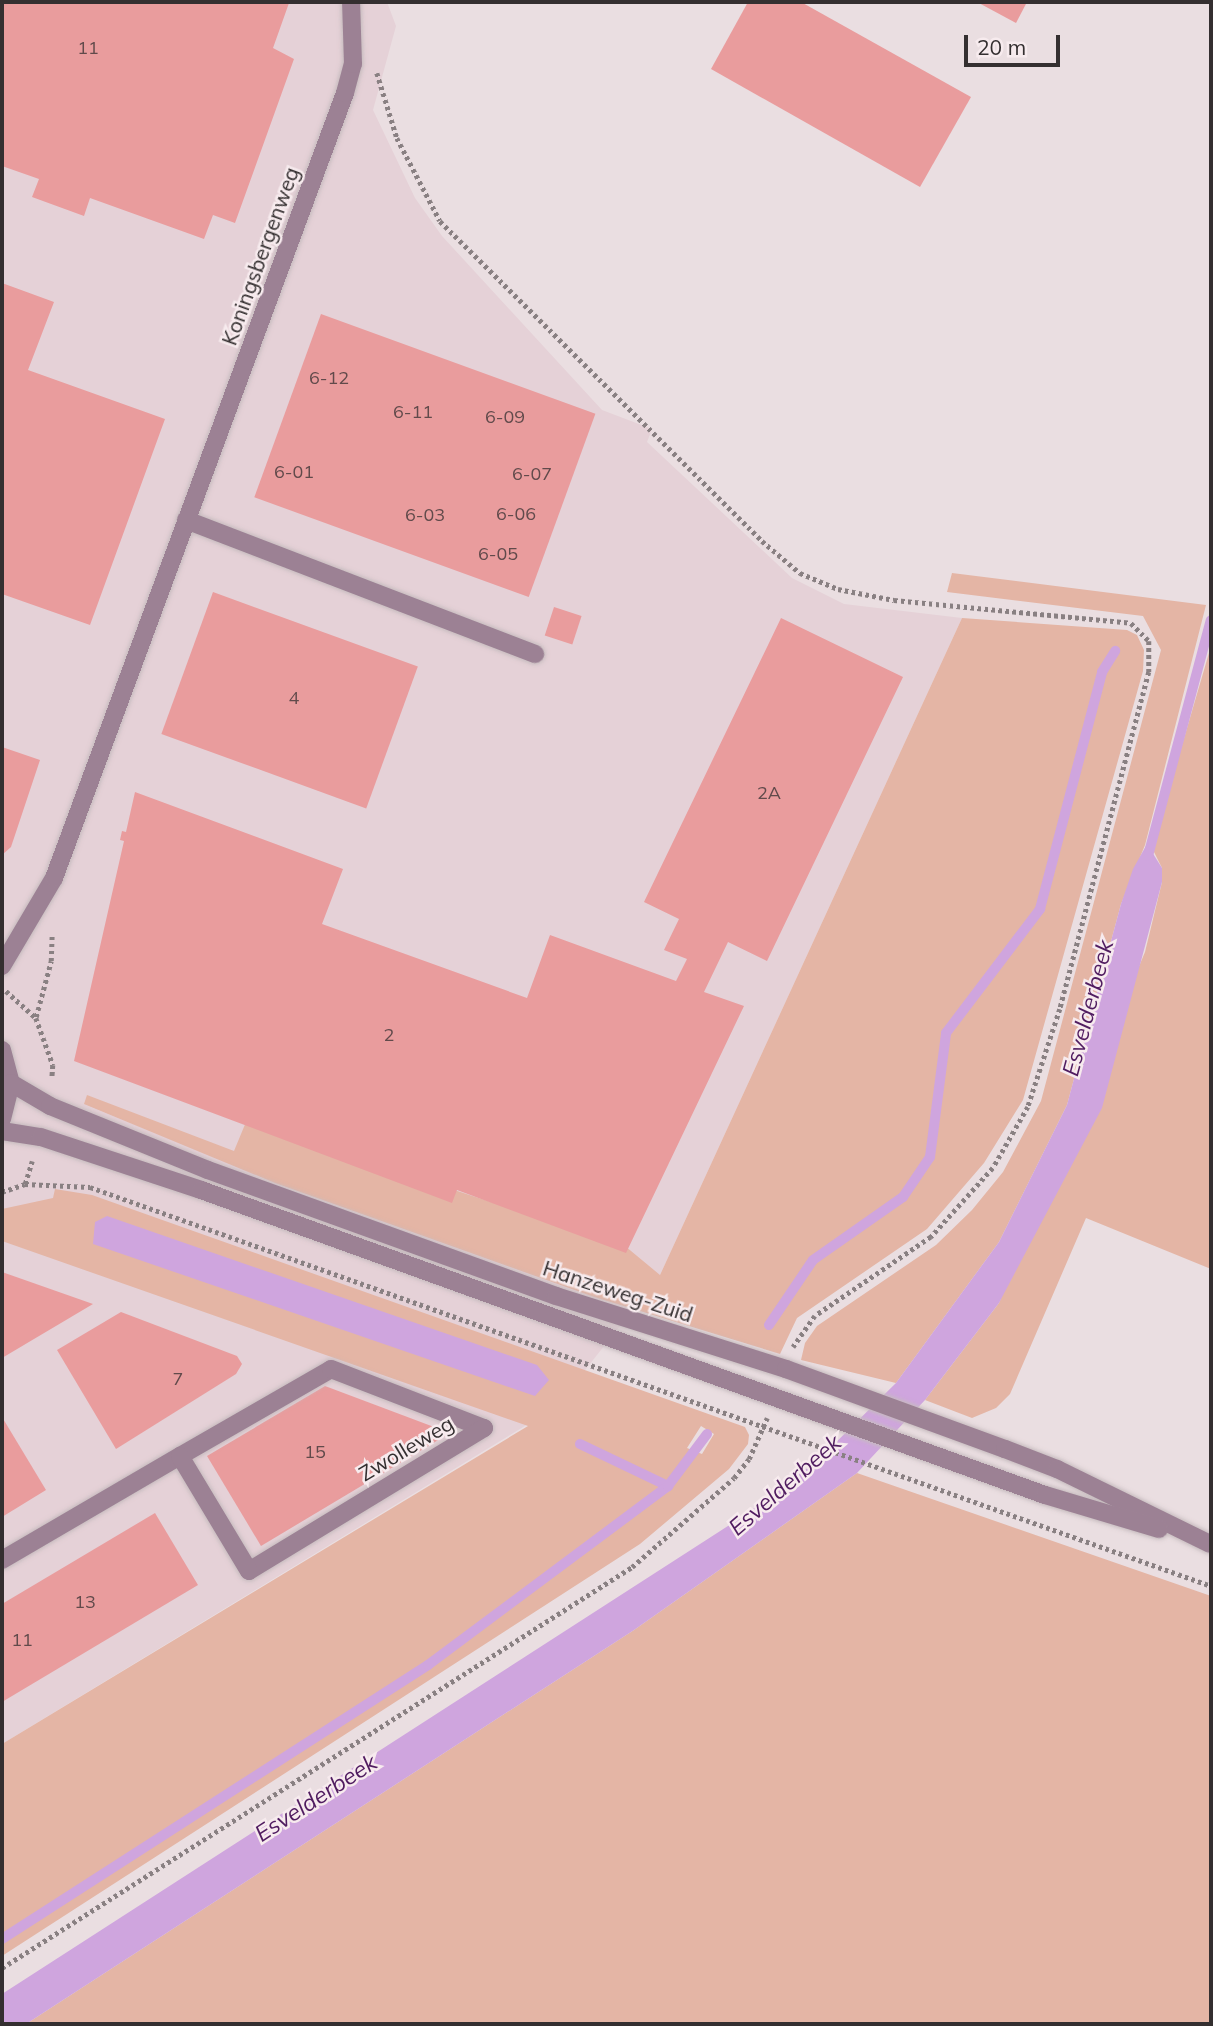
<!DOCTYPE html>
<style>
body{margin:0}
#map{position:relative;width:1213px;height:2026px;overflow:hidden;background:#eadee1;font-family:Mulish,sans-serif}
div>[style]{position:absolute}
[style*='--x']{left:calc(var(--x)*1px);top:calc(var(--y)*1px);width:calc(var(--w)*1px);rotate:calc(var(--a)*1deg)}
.built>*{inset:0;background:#e5d1d7}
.green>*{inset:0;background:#e4b5a5}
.water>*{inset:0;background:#cfa5de}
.stream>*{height:10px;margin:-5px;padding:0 5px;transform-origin:5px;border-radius:5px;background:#cfa5de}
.building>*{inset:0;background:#e99c9d;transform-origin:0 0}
.path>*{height:4.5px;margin-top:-2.25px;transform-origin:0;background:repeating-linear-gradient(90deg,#898082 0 3.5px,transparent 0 7px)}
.roads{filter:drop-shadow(0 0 2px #c6bbbe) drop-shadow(0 0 2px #c6bbbe)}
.minor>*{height:18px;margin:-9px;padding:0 9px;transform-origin:9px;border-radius:9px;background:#9c8194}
span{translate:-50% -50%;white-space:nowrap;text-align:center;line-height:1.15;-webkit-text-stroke:5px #f7ebee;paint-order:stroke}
.number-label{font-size:18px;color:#614a4b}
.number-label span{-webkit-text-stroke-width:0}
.street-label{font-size:21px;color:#342f30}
.water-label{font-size:23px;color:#501c60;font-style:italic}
.frame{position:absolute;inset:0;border:4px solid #342f30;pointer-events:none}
.scale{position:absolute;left:964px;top:35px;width:96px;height:32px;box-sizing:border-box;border:4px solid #342f30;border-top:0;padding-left:9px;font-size:21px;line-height:24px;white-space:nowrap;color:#342f30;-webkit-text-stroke:5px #f7ebee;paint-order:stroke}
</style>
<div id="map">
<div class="built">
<i style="clip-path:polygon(2px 2px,387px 2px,396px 26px,373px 110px,415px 198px,442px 236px,602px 410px,652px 429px,647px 442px,792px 578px,844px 604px,962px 618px,660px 1275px,556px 1407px,2px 1744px)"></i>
</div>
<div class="green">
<i style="clip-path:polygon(952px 573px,1206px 605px,1145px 845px,1121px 904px,1067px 1105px,999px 1242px,896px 1383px,801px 1360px,805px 1343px,817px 1326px,936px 1245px,972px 1210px,1003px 1172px,1041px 1101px,1161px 650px,1143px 616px,947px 592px)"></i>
<i style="clip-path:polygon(962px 618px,1127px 630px,1137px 635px,1144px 650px,1143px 671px,1023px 1100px,984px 1163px,927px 1229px,797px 1318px,780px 1354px,594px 1297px,275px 1183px,84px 1104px,87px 1095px,234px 1151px,246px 1122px,625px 1246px,660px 1275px)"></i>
<i style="clip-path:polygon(1211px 646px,1211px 1269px,1086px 1218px,1010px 1394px,996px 1408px,972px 1418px,925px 1400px,999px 1303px,1145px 952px,1162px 882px,1162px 868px,1152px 848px)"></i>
<i style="clip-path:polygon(evenodd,55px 1189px,92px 1195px,745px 1427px,749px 1435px,748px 1444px,729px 1469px,640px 1544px,2px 1956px,2px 1744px,528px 1426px,2px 1241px,2px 1209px,53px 1198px,55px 1189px,701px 1426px,714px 1434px,702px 1454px,687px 1448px,701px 1426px)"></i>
<i style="clip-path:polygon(857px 1473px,1211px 1596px,1211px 2024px,26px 2024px,634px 1630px)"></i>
</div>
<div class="water">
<i style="clip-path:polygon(1147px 844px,1162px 868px,1162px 882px,1102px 1108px,999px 1303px,925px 1400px,857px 1473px,634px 1630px,26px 2024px,2px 2024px,2px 1994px,745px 1515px,817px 1461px,896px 1383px,999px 1242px,1067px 1105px,1121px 904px,1133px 869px)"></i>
<i style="clip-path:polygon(107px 1216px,537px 1365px,549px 1380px,535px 1396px,93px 1244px,95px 1222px)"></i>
</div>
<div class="stream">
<i style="--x:1148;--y:856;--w:244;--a:-75.1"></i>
<i style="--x:769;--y:1325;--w:78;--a:-55.9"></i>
<i style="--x:813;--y:1260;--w:110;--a:-35"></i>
<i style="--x:903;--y:1197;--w:48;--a:-56"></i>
<i style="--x:930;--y:1157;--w:125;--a:-82.6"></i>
<i style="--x:946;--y:1033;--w:156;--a:-52.8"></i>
<i style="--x:1040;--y:909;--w:245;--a:-75.3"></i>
<i style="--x:1102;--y:672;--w:25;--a:-58"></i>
<i style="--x:580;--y:1444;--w:98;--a:25.5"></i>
<i style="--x:2;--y:1939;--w:507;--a:-32.75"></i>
<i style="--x:428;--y:1665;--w:299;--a:-36.7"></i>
<i style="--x:668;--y:1486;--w:65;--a:-53.1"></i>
</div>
<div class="building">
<i style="clip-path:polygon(2px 2px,289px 3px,273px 48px,294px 59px,235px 223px,213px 215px,204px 239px,90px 198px,84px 216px,32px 197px,39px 179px,2px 166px)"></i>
<i style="clip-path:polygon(748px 2px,801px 2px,971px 97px,920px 187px,711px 69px)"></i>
<i style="clip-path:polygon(977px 2px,1027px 2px,1016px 23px)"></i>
<i style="clip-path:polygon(2px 283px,54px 302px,28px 370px,165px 419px,90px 625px,2px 594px)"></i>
<i style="left:321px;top:314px;width:292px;height:195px;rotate:20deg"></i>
<i style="left:213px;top:592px;width:218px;height:151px;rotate:20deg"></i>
<i style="left:554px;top:607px;width:29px;height:30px;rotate:18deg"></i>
<i style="clip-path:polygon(781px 618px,903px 677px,767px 961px,728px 942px,704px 992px,744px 1006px,626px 1253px,457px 1190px,452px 1203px,74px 1061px,124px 841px,120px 840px,122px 831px,126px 832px,135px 792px,343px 869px,322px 924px,527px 998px,550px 935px,676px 981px,687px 959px,664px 950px,679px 919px,644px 902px)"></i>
<i style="clip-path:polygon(2px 747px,40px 760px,11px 847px,2px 855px)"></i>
<i style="clip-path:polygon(2px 1272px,93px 1304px,2px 1358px)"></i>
<i style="clip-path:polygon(121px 1312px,237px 1356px,242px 1364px,236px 1374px,116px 1449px,57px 1350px)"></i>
<i style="clip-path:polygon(325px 1386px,450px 1433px,261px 1546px,207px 1456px)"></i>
<i style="clip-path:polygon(2px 1417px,46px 1490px,2px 1517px)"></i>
<i style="clip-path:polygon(155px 1513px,198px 1585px,2px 1702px,2px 1604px)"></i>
</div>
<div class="path">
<i style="--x:377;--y:73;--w:68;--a:72.9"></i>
<i style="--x:397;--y:138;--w:93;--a:62.6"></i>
<i style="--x:440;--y:221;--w:454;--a:44.8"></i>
<i style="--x:762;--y:541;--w:50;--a:40.1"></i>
<i style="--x:800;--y:573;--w:41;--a:22.8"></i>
<i style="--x:838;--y:589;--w:57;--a:11.1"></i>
<i style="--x:894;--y:600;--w:238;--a:5.5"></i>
<i style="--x:1131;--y:623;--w:25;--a:45"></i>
<i style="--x:1149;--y:641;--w:31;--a:90"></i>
<i style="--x:1149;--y:672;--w:349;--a:104.8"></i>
<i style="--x:1060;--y:1009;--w:103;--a:108.1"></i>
<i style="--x:1028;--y:1107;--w:70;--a:119.8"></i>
<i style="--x:993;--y:1168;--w:93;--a:131.9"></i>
<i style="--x:931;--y:1237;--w:140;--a:145.7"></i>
<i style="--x:815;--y:1316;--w:38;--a:125"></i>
<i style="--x:6;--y:991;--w:40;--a:42"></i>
<i style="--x:36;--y:1018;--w:50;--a:70.1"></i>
<i style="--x:53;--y:1065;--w:13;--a:94"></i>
<i style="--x:36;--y:1017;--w:58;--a:-75"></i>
<i style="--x:51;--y:961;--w:28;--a:-88"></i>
<i style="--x:25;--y:1184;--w:24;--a:-73"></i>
<i style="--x:2;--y:1192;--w:24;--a:-19"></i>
<i style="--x:25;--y:1184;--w:65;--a:2.6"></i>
<i style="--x:90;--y:1187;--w:1190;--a:19.59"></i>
<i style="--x:2;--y:1968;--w:747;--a:-32.48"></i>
<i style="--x:632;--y:1567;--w:135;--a:-41.1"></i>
<i style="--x:734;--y:1478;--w:24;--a:-52"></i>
<i style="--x:749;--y:1459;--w:45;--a:-66.3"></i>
</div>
<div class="roads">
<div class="minor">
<i style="--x:186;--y:520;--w:374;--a:21"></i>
<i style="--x:2;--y:966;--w:102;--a:-59.4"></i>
<i style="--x:54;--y:878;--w:837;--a:-69.66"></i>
<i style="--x:345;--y:93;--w:30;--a:-75"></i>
<i style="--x:353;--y:64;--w:62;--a:-91.8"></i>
<i style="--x:2;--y:1050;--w:34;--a:75"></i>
<i style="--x:11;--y:1083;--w:37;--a:104"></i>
<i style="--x:11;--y:1083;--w:45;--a:30.5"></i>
<i style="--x:50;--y:1106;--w:170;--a:22.1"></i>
<i style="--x:208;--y:1170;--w:370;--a:19.9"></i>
<i style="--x:556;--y:1296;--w:241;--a:17.6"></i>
<i style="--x:786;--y:1369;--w:233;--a:20.1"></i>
<i style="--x:1005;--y:1449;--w:56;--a:21"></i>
<i style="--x:1057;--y:1469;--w:170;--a:26.1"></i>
<i style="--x:2;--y:1131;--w:39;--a:9"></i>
<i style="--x:41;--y:1137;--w:169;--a:18.3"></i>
<i style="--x:201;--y:1190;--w:897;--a:19.87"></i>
<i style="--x:1045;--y:1495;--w:119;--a:16.6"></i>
<i style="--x:2;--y:1560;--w:206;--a:-30.3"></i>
<i style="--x:180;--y:1456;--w:174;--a:-29.9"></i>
<i style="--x:331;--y:1369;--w:164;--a:21.1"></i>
<i style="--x:484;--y:1428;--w:275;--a:148.7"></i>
<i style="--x:249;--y:1571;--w:134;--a:-121"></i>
</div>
</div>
<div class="number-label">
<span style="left:88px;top:48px">11</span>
<span style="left:329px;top:378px">6-12</span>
<span style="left:413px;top:412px">6-11</span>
<span style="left:505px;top:417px">6-09</span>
<span style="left:294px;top:472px">6-01</span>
<span style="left:532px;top:474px">6-07</span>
<span style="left:516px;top:514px">6-06</span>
<span style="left:425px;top:515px">6-03</span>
<span style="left:498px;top:554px">6-05</span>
<span style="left:294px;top:698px">4</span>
<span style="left:769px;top:793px">2A</span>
<span style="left:389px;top:1035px">2</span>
<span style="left:178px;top:1379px">7</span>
<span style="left:315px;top:1452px">15</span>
<span style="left:85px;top:1602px">13</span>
<span style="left:22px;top:1640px">11</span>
</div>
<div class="street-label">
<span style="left:260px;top:256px;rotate:-70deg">Koningsbergenweg</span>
<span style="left:618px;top:1291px;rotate:18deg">Hanzeweg-Zuid</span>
<span style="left:406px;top:1448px;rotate:-31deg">Zwolleweg</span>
</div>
<div class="water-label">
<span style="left:1088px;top:1008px;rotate:-75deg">Esvelderbeek</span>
<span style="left:785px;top:1485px;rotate:-41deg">Esvelderbeek</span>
<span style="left:316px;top:1798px;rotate:-33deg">Esvelderbeek</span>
</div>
<div class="frame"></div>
<div class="scale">20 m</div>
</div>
